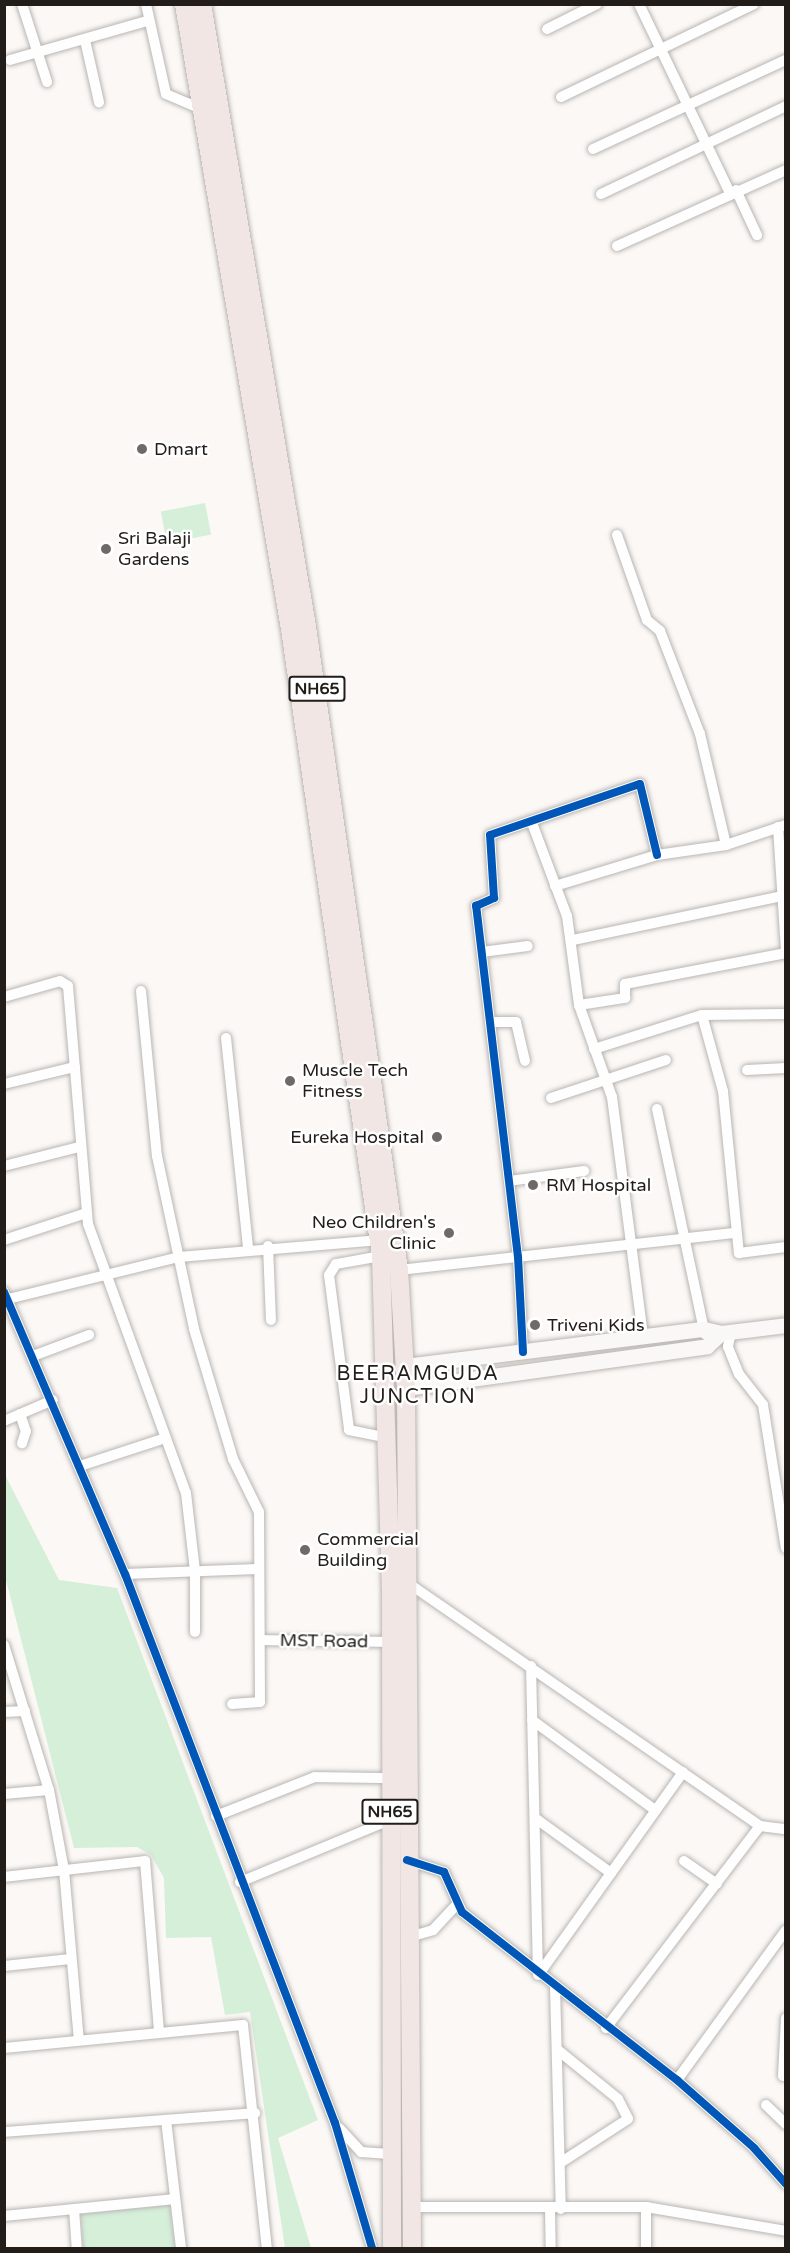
<!DOCTYPE html>
<style>
body{margin:0}
#map{position:relative;width:790px;height:2253px;overflow:hidden;background:#fbf8f5;font-family:"Varela Round",sans-serif}
div>[style]{position:absolute}
[style*='--x']{left:calc(var(--x)*1px);top:calc(var(--y)*1px);width:calc(var(--w)*1px);rotate:calc(var(--a)*1deg)}
.green>*{inset:0;background:#d5efd9;transform-origin:0 0}
.roads{filter:drop-shadow(0 0 2px #b9b5b2) drop-shadow(0 0 2px #b9b5b2)}
.street>*{height:10px;margin:-5px;padding:0 5px;transform-origin:5px;border-radius:5px;background:#fefefe}
.secondary>*{height:15px;margin:-7.5px;padding:0 7.5px;transform-origin:7.5px;border-radius:7.5px;background:#faf7f7}
.highway>*{height:18px;margin:-9px;padding:0 9px;transform-origin:9px;border-radius:9px;background:#f1e6e4}
.cycleway>*{height:8px;margin:-4px;padding:0 4px;transform-origin:4px;border-radius:4px;background:#0057b8}
.dots>*{width:16px;height:16px;translate:-50% -50%;box-sizing:border-box;border:3px solid #fff;border-radius:50%}
span{translate:-50% -50%;white-space:nowrap;text-align:center;line-height:1.15;-webkit-text-stroke:5px #fff;paint-order:stroke}
.shield-label span{padding:2px 4px;background:#fff;border:2px solid;border-radius:4px;-webkit-text-stroke-width:0}
.shield-label{font-size:16px;color:#221d19;font-weight:700}
.poi-label{font-size:18px;color:#221d19}
.left{translate:0 -50%;text-align:left}
.right{translate:-100% -50%;text-align:right}
.street-label{font-size:18px;color:#221d19}
.neighbourhood-label{font-size:20px;color:#221d19;letter-spacing:1.5px}
.frame{position:absolute;inset:0;border:6px solid #221d19;pointer-events:none}
</style>
<div id="map">
<div class="green">
<i style="left:205px;top:503px;width:32px;height:45px;rotate:79deg"></i>
<i style="clip-path:polygon(4px 1473px,59px 1580px,117px 1588px,318px 2120px,278px 2138px,311px 2248px,285px 2248px,250px 2012px,225px 2015px,211px 1937px,166px 1938px,164px 1878px,151px 1855px,137px 1847px,74px 1848px,6px 1580px)"></i>
<i style="clip-path:polygon(170px 2205px,175px 2248px,83px 2248px,81px 2214px)"></i>
</div>
<div class="roads">
<div class="street">
<i style="--x:22;--y:4;--w:82;--a:72.2"></i>
<i style="--x:146;--y:4;--w:92;--a:77.5"></i>
<i style="--x:166;--y:94;--w:38;--a:23"></i>
<i style="--x:639;--y:4;--w:210;--a:64.3"></i>
<i style="--x:547;--y:29;--w:56;--a:-26.6"></i>
<i style="--x:85;--y:40;--w:64;--a:77.3"></i>
<i style="--x:10;--y:60;--w:142;--a:-15.9"></i>
<i style="--x:561;--y:97;--w:214;--a:-25.7"></i>
<i style="--x:593;--y:149;--w:213;--a:-24.8"></i>
<i style="--x:736;--y:190;--w:50;--a:65"></i>
<i style="--x:601;--y:194;--w:205;--a:-25.4"></i>
<i style="--x:617;--y:246;--w:185;--a:-24.2"></i>
<i style="--x:617;--y:535;--w:90;--a:70.6"></i>
<i style="--x:647;--y:620;--w:17;--a:40"></i>
<i style="--x:660;--y:631;--w:110;--a:68.8"></i>
<i style="--x:700;--y:734;--w:114;--a:76.8"></i>
<i style="--x:532;--y:823;--w:99;--a:69.4"></i>
<i style="--x:567;--y:916;--w:90;--a:82.3"></i>
<i style="--x:579;--y:1005;--w:98;--a:70.3"></i>
<i style="--x:612;--y:1097;--w:242;--a:82.6"></i>
<i style="--x:778;--y:827;--w:125;--a:86.3"></i>
<i style="--x:555;--y:886;--w:107;--a:-16.9"></i>
<i style="--x:657;--y:855;--w:70;--a:-8.2"></i>
<i style="--x:726;--y:845;--w:63;--a:-18.4"></i>
<i style="--x:573;--y:940;--w:218;--a:-11.9"></i>
<i style="--x:482;--y:952;--w:46;--a:-7.4"></i>
<i style="--x:141;--y:991;--w:166;--a:84.5"></i>
<i style="--x:157;--y:1156;--w:177;--a:77.9"></i>
<i style="--x:194;--y:1329;--w:136;--a:73.3"></i>
<i style="--x:233;--y:1459;--w:59;--a:63.9"></i>
<i style="--x:259;--y:1512;--w:190;--a:89.7"></i>
<i style="--x:260;--y:1702;--w:28;--a:176"></i>
<i style="--x:4;--y:997;--w:58;--a:-15.9"></i>
<i style="--x:60;--y:981;--w:9;--a:32"></i>
<i style="--x:68;--y:986;--w:239;--a:85.2"></i>
<i style="--x:88;--y:1224;--w:286;--a:70"></i>
<i style="--x:186;--y:1493;--w:79;--a:83.4"></i>
<i style="--x:195;--y:1571;--w:61;--a:90"></i>
<i style="--x:579;--y:1005;--w:47;--a:-8.7"></i>
<i style="--x:625;--y:998;--w:14;--a:-90"></i>
<i style="--x:625;--y:984;--w:164;--a:-10.9"></i>
<i style="--x:702;--y:1015;--w:84;--a:-0.7"></i>
<i style="--x:490;--y:1022;--w:26;--a:0"></i>
<i style="--x:516;--y:1022;--w:40;--a:77"></i>
<i style="--x:226;--y:1038;--w:210;--a:84"></i>
<i style="--x:594;--y:1049;--w:113;--a:-17.5"></i>
<i style="--x:702;--y:1015;--w:79;--a:74.6"></i>
<i style="--x:723;--y:1091;--w:163;--a:84.4"></i>
<i style="--x:739;--y:1253;--w:47;--a:-7.3"></i>
<i style="--x:747;--y:1070;--w:39;--a:-3"></i>
<i style="--x:4;--y:1084;--w:73;--a:-13.5"></i>
<i style="--x:551;--y:1098;--w:121;--a:-18.3"></i>
<i style="--x:657;--y:1109;--w:230;--a:78"></i>
<i style="--x:4;--y:1166;--w:77;--a:-14.2"></i>
<i style="--x:509;--y:1181;--w:76;--a:-7.6"></i>
<i style="--x:4;--y:1240;--w:86;--a:-18.2"></i>
<i style="--x:268;--y:1246;--w:74;--a:87.7"></i>
<i style="--x:381;--y:1256;--w:46;--a:169.9"></i>
<i style="--x:336;--y:1264;--w:13;--a:122"></i>
<i style="--x:329;--y:1275;--w:156;--a:82.6"></i>
<i style="--x:349;--y:1430;--w:41;--a:11.3"></i>
<i style="--x:399;--y:1270;--w:339;--a:-6.3"></i>
<i style="--x:4;--y:1292;--w:307;--a:66.8"></i>
<i style="--x:125;--y:1574;--w:588;--a:69.07"></i>
<i style="--x:335;--y:2123;--w:130;--a:73.5"></i>
<i style="--x:8;--y:1299;--w:176;--a:-13.8"></i>
<i style="--x:179;--y:1257;--w:202;--a:-4.8"></i>
<i style="--x:731;--y:1331;--w:16;--a:101"></i>
<i style="--x:728;--y:1347;--w:29;--a:68"></i>
<i style="--x:739;--y:1374;--w:39;--a:52"></i>
<i style="--x:763;--y:1405;--w:145;--a:80.9"></i>
<i style="--x:523;--y:1352;--w:95;--a:-93"></i>
<i style="--x:518;--y:1257;--w:354;--a:-96.8"></i>
<i style="--x:476;--y:906;--w:20;--a:-24"></i>
<i style="--x:494;--y:898;--w:63;--a:-93.6"></i>
<i style="--x:490;--y:835;--w:158;--a:-18.8"></i>
<i style="--x:640;--y:784;--w:73;--a:76.5"></i>
<i style="--x:33;--y:1356;--w:60;--a:-20.6"></i>
<i style="--x:20;--y:1414;--w:18;--a:71"></i>
<i style="--x:26;--y:1431;--w:13;--a:108"></i>
<i style="--x:4;--y:1421;--w:53;--a:-23.2"></i>
<i style="--x:80;--y:1466;--w:89;--a:-18.2"></i>
<i style="--x:125;--y:1574;--w:132;--a:-2.2"></i>
<i style="--x:408;--y:1583;--w:428;--a:34.6"></i>
<i style="--x:760;--y:1826;--w:26;--a:7"></i>
<i style="--x:260;--y:1640;--w:129;--a:0.9"></i>
<i style="--x:4;--y:1645;--w:152;--a:72.8"></i>
<i style="--x:49;--y:1790;--w:81;--a:79.4"></i>
<i style="--x:64;--y:1870;--w:171;--a:85"></i>
<i style="--x:531;--y:1666;--w:309;--a:88.7"></i>
<i style="--x:4;--y:1712;--w:21;--a:-3"></i>
<i style="--x:532;--y:1720;--w:152;--a:36.2"></i>
<i style="--x:4;--y:1794;--w:45;--a:-5.1"></i>
<i style="--x:216;--y:1816;--w:106;--a:-21.5"></i>
<i style="--x:315;--y:1777;--w:76;--a:0.8"></i>
<i style="--x:535;--y:1818;--w:94;--a:35.9"></i>
<i style="--x:407;--y:1860;--w:39;--a:18"></i>
<i style="--x:444;--y:1872;--w:44;--a:65.8"></i>
<i style="--x:462;--y:1912;--w:273;--a:38"></i>
<i style="--x:677;--y:2080;--w:103;--a:41.4"></i>
<i style="--x:754;--y:2148;--w:48;--a:48.4"></i>
<i style="--x:684;--y:1861;--w:40;--a:34.9"></i>
<i style="--x:4;--y:1877;--w:142;--a:-6.5"></i>
<i style="--x:145;--y:1861;--w:172;--a:85.3"></i>
<i style="--x:240;--y:1882;--w:162;--a:-22.5"></i>
<i style="--x:409;--y:1937;--w:25;--a:-16"></i>
<i style="--x:433;--y:1930;--w:34;--a:-47"></i>
<i style="--x:4;--y:1966;--w:67;--a:-6"></i>
<i style="--x:539;--y:1974;--w:248;--a:-54.5"></i>
<i style="--x:555;--y:1987;--w:222;--a:88.5"></i>
<i style="--x:606;--y:2028;--w:254;--a:-52.7"></i>
<i style="--x:4;--y:2048;--w:240;--a:-5.5"></i>
<i style="--x:243;--y:2025;--w:224;--a:83.9"></i>
<i style="--x:559;--y:2051;--w:76;--a:39.1"></i>
<i style="--x:618;--y:2099;--w:22;--a:63"></i>
<i style="--x:628;--y:2119;--w:81;--a:147.1"></i>
<i style="--x:783;--y:2076;--w:58;--a:-87"></i>
<i style="--x:677;--y:2080;--w:185;--a:-54"></i>
<i style="--x:766;--y:2105;--w:28;--a:44"></i>
<i style="--x:166;--y:2120;--w:129;--a:83.3"></i>
<i style="--x:339;--y:2128;--w:33;--a:47"></i>
<i style="--x:361;--y:2152;--w:32;--a:4"></i>
<i style="--x:4;--y:2132;--w:252;--a:-4.3"></i>
<i style="--x:412;--y:2207;--w:234;--a:0"></i>
<i style="--x:646;--y:2207;--w:142;--a:9.7"></i>
<i style="--x:74;--y:2209;--w:39;--a:86"></i>
<i style="--x:550;--y:2209;--w:39;--a:89"></i>
<i style="--x:4;--y:2216;--w:172;--a:-5.7"></i>
<i style="--x:646;--y:2248;--w:41;--a:-90"></i>
</div>
<div class="secondary">
<i style="--x:405;--y:1366;--w:301;--a:-7.1"></i>
<i style="--x:704;--y:1329;--w:17;--a:13"></i>
<i style="--x:721;--y:1333;--w:65;--a:-7"></i>
<i style="--x:406;--y:1388;--w:304;--a:-7.9"></i>
<i style="--x:707;--y:1346;--w:19;--a:-43"></i>
</div>
<div class="highway">
<i style="--x:184;--y:4;--w:634;--a:80.37"></i>
<i style="--x:290;--y:629;--w:634;--a:81.74"></i>
<i style="--x:381;--y:1256;--w:334;--a:88.3"></i>
<i style="--x:391;--y:1590;--w:658;--a:89.91"></i>
<i style="--x:202;--y:4;--w:632;--a:80.43"></i>
<i style="--x:307;--y:627;--w:650;--a:81.86"></i>
<i style="--x:399;--y:1270;--w:118;--a:86.6"></i>
<i style="--x:406;--y:1388;--w:860;--a:89.6"></i>
</div>
</div>
<div class="cycleway">
<i style="--x:4;--y:1292;--w:307;--a:66.8"></i>
<i style="--x:125;--y:1574;--w:588;--a:69.07"></i>
<i style="--x:335;--y:2123;--w:130;--a:73.5"></i>
<i style="--x:523;--y:1352;--w:95;--a:-93"></i>
<i style="--x:518;--y:1257;--w:354;--a:-96.8"></i>
<i style="--x:476;--y:906;--w:20;--a:-24"></i>
<i style="--x:494;--y:898;--w:63;--a:-93.6"></i>
<i style="--x:490;--y:835;--w:158;--a:-18.8"></i>
<i style="--x:640;--y:784;--w:73;--a:76.5"></i>
<i style="--x:407;--y:1860;--w:39;--a:18"></i>
<i style="--x:444;--y:1872;--w:44;--a:65.8"></i>
<i style="--x:462;--y:1912;--w:273;--a:38"></i>
<i style="--x:677;--y:2080;--w:103;--a:41.4"></i>
<i style="--x:754;--y:2148;--w:48;--a:48.4"></i>
</div>
<div class="dots">
<i style="left:142px;top:449px;background:#6e6a66"></i>
<i style="left:106px;top:549px;background:#6e6a66"></i>
<i style="left:290px;top:1081px;background:#6e6a66"></i>
<i style="left:437px;top:1137px;background:#6e6a66"></i>
<i style="left:533px;top:1185px;background:#6e6a66"></i>
<i style="left:449px;top:1233px;background:#6e6a66"></i>
<i style="left:535px;top:1325px;background:#6e6a66"></i>
<i style="left:305px;top:1550px;background:#6e6a66"></i>
</div>
<div class="shield-label">
<span style="left:317px;top:689px">NH65</span>
<span style="left:390px;top:1812px">NH65</span>
</div>
<div class="poi-label">
<span class="left" style="left:154px;top:449px">Dmart</span>
<span class="left" style="left:118px;top:549px">Sri Balaji<br>Gardens</span>
<span class="left" style="left:302px;top:1081px">Muscle Tech<br>Fitness</span>
<span class="right" style="left:424px;top:1137px">Eureka Hospital</span>
<span class="left" style="left:546px;top:1185px">RM Hospital</span>
<span class="right" style="left:436px;top:1233px">Neo Children's<br>Clinic</span>
<span class="left" style="left:547px;top:1325px">Triveni Kids</span>
<span class="left" style="left:317px;top:1550px">Commercial<br>Building</span>
</div>
<div class="street-label">
<span style="left:324px;top:1641px;rotate:1deg">MST Road</span>
</div>
<div class="neighbourhood-label">
<span style="left:418px;top:1386px">BEERAMGUDA<br>JUNCTION</span>
</div>
<div class="frame"></div>
</div>
